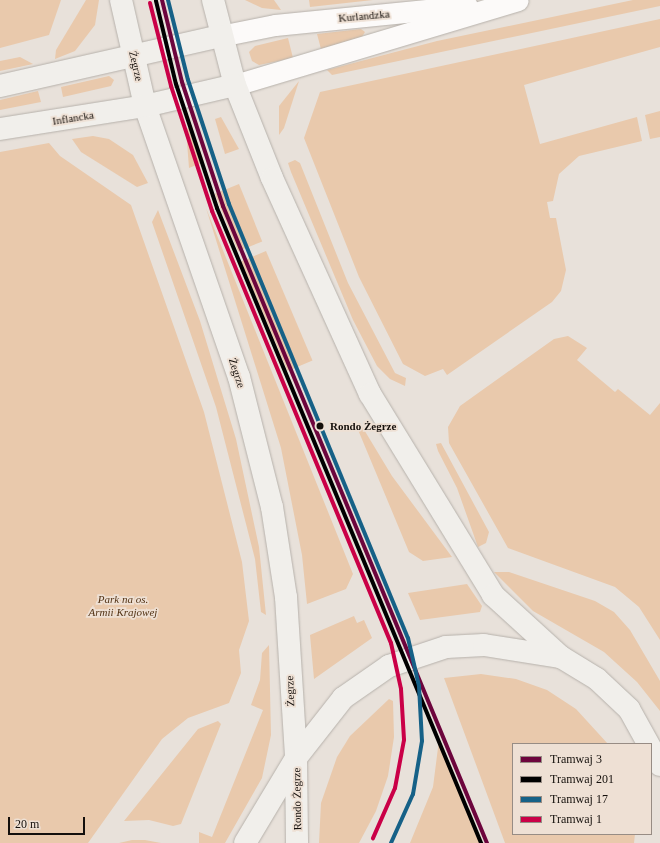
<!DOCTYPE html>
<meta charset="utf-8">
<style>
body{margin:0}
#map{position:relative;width:660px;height:843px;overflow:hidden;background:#e8e1da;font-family:"Times New Roman",serif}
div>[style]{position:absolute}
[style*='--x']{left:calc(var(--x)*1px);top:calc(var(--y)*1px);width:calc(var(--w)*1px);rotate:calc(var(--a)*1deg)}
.green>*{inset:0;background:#e9c9ac;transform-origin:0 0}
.roads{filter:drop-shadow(0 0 1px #b6b1ab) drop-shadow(0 0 1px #b6b1ab)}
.street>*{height:21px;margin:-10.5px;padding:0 10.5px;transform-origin:10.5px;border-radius:10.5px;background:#fcfaf9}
.secondary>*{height:22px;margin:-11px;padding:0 11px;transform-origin:11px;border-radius:11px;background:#f1efeb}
.tram-1>*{height:4px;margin:-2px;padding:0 2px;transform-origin:2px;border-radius:2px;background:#6d053d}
.tram-2>*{height:4px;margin:-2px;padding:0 2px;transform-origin:2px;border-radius:2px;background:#000}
.tram-3>*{height:4px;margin:-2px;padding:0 2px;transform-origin:2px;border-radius:2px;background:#166187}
.tram-4>*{height:4px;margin:-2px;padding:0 2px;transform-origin:2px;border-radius:2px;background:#ca0047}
.dots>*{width:11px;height:11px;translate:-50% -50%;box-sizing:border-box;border:2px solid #eee0d4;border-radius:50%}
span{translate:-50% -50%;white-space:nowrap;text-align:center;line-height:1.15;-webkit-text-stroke:3.5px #eee0d4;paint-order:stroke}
.street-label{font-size:11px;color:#140f0b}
.stop-label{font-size:11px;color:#140f0b;font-weight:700}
.left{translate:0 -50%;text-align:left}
.park-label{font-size:11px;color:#523214;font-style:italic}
.legend{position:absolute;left:512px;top:743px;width:140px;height:92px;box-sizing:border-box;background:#eee0d4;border:1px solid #978c84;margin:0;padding:5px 7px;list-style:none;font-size:12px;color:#140f0b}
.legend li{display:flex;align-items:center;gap:8px;height:20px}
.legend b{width:20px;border:1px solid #978c84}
.scale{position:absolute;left:8px;top:817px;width:77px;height:18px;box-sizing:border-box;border:2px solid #140f0b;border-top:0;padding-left:5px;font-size:12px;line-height:14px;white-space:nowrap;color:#140f0b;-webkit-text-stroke:3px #eee0d4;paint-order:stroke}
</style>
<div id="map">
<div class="green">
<i style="clip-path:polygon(0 0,61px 0,49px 35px,0 48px)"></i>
<i style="clip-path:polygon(86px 0,99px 0,95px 25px,75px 51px,55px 59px,56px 50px)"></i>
<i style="clip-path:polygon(245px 0,274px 0,281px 10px,262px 8px)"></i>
<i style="clip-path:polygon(309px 0,373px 0,310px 7px)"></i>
<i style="clip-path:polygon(633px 0,660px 0,660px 6px,332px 75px,327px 70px,437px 41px)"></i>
<i style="clip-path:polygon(660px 19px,660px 47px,524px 85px,540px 144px,637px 117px,642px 141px,579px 156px,559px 174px,553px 201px,547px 202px,550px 218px,556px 218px,566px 270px,561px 291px,552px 302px,447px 375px,443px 369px,425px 376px,403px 364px,359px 277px,304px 138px,320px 92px)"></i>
<i style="clip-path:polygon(361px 29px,365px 32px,362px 37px,321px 49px,317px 34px)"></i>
<i style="clip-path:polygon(288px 38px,293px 58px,259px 65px,252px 61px,249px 52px,255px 46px)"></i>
<i style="clip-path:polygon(20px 57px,33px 64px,0 71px,0 61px)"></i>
<i style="clip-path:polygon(109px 76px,114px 80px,111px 86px,63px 97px,61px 87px)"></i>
<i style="clip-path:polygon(299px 81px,284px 128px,279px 135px,279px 106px)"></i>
<i style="clip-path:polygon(38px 91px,41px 102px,0 110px,0 100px)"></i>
<i style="clip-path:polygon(660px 111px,660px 137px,650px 139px,645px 115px)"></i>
<i style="clip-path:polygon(221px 117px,239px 149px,225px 154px,215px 119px)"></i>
<i style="clip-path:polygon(192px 127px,204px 162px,189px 168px,186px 129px)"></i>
<i style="clip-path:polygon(93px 136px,109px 139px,133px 155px,148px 183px,137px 187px,81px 152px,72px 139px)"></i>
<i style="clip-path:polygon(49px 143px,60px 156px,131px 205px,204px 412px,242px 562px,249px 621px,239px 650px,241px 673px,229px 703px,188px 718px,162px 739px,88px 843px,0 843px,0 152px)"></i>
<i style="clip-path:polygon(295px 160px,300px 163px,348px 283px,395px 373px,406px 378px,405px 386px,390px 379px,377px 366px,353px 320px,291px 172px,288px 163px)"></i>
<i style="left:239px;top:184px;width:62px;height:26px;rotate:68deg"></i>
<i style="clip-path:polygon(206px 208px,353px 574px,346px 589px,307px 604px,302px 555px,281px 448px)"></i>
<i style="clip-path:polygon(158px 210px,200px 321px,236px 439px,259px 547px,266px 615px,261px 612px,255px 559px,216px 407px,152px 222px)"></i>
<i style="left:266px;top:251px;width:119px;height:27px;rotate:67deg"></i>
<i style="clip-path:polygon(568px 336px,587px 348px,577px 360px,615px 392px,618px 389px,650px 415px,660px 403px,660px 640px,639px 607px,615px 587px,508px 548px,449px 443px,448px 427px,460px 406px,554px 339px)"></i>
<i style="clip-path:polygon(360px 423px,392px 476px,452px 557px,423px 561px,409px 552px,356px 425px)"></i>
<i style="clip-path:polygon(441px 443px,489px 532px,486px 543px,478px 547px,457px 488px,438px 451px,436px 444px)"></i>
<i style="clip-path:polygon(494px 572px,509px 572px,595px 601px,614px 612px,630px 630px,660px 681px,660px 711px,637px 682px,604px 652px,533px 611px)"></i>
<i style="clip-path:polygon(467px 584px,482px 606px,480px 612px,420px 620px,408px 593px)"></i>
<i style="clip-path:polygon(354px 616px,357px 623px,364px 620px,372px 638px,314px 679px,310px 635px)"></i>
<i style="clip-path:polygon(269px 645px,271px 735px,262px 778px,225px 843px,199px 843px,199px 832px,212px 837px,263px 710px,251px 705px,260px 680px,262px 653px)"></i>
<i style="clip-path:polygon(481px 674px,516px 679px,547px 690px,576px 709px,608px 744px,513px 744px,513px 834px,635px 834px,634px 843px,505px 843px,444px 678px)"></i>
<i style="clip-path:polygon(389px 699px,393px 701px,394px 737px,388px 776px,376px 811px,359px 843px,319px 843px,321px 803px,337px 757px,350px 736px)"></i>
<i style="clip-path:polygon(218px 721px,221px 724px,181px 824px,173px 826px,149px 820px,124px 821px,198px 729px)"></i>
<i style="clip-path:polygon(439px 740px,480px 843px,410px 843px,433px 787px)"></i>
<i style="clip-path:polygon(145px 840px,161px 843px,119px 843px,132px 840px)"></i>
</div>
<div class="roads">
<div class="street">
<i style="--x:220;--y:36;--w:56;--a:-11.3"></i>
<i style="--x:275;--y:25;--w:193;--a:-5.7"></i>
<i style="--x:235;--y:85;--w:295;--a:-16.7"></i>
</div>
<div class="secondary">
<i style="--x:121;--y:0;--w:109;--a:77.2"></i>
<i style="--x:145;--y:106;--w:287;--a:70.9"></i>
<i style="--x:239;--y:377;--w:134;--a:75.8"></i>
<i style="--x:272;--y:507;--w:91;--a:81.2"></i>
<i style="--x:286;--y:597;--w:161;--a:86.4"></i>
<i style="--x:296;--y:758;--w:85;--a:89.3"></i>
<i style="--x:213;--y:0;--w:88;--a:75.5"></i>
<i style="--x:235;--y:85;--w:100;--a:68.3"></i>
<i style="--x:272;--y:178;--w:237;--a:65.6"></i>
<i style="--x:370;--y:394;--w:236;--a:58.5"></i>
<i style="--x:493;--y:595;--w:92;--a:42.4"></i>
<i style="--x:0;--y:86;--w:226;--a:-12.8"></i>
<i style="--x:0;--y:129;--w:147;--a:-9"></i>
<i style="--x:145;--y:106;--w:92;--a:-13.1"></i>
<i style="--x:245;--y:843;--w:99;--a:-59"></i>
<i style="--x:296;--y:758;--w:76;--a:-51.9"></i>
<i style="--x:343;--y:698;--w:56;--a:-34.8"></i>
<i style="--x:389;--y:666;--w:60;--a:-18.4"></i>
<i style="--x:446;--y:647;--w:38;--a:-3"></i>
<i style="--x:484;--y:645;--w:78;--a:8.9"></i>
<i style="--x:561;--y:657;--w:42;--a:31.4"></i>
<i style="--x:597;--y:679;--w:44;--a:43.2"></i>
<i style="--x:629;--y:709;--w:64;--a:61"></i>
</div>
</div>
<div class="tram-1">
<i style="--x:162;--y:0;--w:84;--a:76.3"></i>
<i style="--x:182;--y:82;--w:131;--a:71.7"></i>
<i style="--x:223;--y:206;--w:690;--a:67.49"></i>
</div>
<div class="tram-2">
<i style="--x:156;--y:1;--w:85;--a:76.5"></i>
<i style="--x:176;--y:84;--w:131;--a:71.7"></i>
<i style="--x:217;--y:208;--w:688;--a:67.42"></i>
</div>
<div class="tram-3">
<i style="--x:168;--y:0;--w:82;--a:76"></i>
<i style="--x:188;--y:80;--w:131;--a:71.7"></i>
<i style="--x:229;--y:204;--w:469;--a:67.6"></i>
<i style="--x:408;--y:638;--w:49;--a:77.1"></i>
<i style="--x:419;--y:686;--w:55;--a:86.9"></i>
<i style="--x:422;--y:741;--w:54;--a:99.6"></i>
<i style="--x:413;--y:794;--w:54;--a:114.2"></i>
</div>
<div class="tram-4">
<i style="--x:150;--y:3;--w:86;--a:75.8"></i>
<i style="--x:171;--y:86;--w:132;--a:71.8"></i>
<i style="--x:212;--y:211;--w:468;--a:67.5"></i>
<i style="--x:391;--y:643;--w:47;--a:77.7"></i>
<i style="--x:401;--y:689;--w:51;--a:86.6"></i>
<i style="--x:404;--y:740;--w:49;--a:100.6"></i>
<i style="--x:395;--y:788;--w:55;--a:113.7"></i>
</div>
<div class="dots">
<i style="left:320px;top:426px;background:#140f0b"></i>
</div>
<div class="street-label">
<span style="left:364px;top:16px;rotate:-5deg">Kurlandzka</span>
<span style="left:136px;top:66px;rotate:77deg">Żegrze</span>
<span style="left:73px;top:118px;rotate:-9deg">Inflancka</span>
<span style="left:237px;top:373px;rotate:72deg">Żegrze</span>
<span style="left:290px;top:691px;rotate:-92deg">Żegrze</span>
<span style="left:297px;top:799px;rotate:-91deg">Rondo Żegrze</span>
</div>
<div class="stop-label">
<span class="left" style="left:330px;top:426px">Rondo Żegrze</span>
</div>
<div class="park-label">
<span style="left:123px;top:606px">Park na os.<br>Armii Krajowej</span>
</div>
<ul class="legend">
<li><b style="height:5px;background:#6d053d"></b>Tramwaj 3</li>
<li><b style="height:5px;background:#000"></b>Tramwaj 201</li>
<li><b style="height:5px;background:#166187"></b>Tramwaj 17</li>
<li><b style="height:5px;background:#ca0047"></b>Tramwaj 1</li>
</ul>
<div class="scale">20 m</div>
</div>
